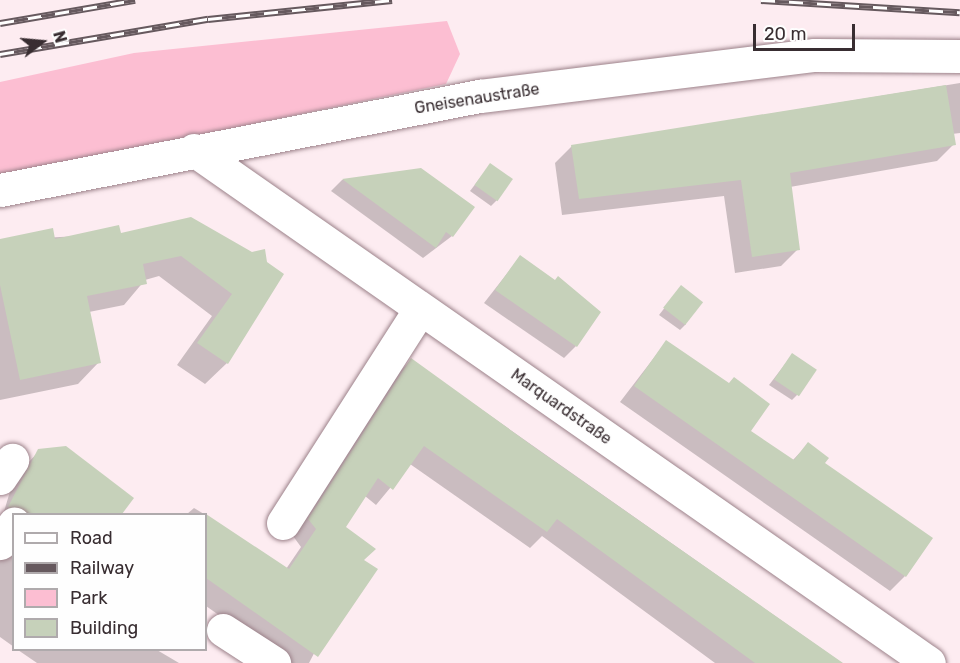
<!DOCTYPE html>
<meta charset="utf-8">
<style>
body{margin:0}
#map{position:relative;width:960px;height:663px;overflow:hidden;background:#fdecf1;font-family:Rubik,sans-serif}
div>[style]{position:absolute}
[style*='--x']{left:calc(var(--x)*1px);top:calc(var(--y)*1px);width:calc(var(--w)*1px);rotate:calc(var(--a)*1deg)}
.green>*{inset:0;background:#fcbed2}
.shadow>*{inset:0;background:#0003}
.building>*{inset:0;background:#c6d1ba;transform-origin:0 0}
.roads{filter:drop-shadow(0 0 2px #9c828a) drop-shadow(0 0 2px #9c828a)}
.minor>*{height:33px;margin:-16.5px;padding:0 16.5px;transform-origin:16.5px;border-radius:16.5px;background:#fff}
.rail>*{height:7px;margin-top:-3.5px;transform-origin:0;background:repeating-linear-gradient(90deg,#fefefe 0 14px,#66595e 0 28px);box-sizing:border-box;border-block:2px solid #66595e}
span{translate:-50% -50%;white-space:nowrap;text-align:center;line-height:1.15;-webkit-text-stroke:4.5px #fefefe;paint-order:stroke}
.street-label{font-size:16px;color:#382d31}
.legend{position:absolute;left:12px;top:513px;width:195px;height:138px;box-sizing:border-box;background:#fefefe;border:2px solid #afaaac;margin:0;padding:8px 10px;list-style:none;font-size:18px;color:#382d31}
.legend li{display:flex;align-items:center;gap:12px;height:30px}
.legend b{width:30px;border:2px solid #afaaac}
.north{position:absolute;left:12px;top:12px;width:60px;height:60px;-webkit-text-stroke:4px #fefefe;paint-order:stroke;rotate:74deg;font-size:16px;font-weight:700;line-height:24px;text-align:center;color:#382d31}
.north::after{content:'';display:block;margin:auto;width:21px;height:27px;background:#382d31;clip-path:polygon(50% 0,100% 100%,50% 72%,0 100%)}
.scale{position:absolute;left:753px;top:24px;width:102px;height:27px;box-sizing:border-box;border:3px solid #382d31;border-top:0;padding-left:8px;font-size:18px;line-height:21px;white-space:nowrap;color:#382d31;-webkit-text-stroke:4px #fefefe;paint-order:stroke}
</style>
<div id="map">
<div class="green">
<i style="clip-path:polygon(447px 21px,460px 54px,446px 84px,0 176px,0 82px,134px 53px)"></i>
</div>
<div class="shadow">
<i style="clip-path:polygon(960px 83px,960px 133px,952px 134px,954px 144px,937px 161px,790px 187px,798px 249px,781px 266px,735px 273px,724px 196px,562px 215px,555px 163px,572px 146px)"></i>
<i style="clip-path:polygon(490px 165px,497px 200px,491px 206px,470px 191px)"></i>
<i style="clip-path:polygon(420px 169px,452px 236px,423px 258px,331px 191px,342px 180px)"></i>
<i style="clip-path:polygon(120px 234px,252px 254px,227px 363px,205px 384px,177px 365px,212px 316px,159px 276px,145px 280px,124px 305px,89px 312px,99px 362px,78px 384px,0 400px,0 240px)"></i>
<i style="clip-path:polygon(520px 257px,576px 346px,564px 358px,484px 303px)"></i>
<i style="clip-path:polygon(681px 287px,686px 324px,680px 330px,659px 315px)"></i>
<i style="clip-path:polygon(666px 342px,749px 432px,792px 461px,808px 444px,905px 576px,890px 591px,620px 402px)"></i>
<i style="clip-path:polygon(792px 355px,798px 394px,792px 400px,769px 385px)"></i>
<i style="clip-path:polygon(411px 360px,842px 663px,715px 663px,542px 536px,530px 548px,410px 464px,376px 505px,365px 496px,344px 528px,362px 561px,309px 663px,287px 663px,206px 606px,206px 516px,286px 569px,301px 547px,293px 536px,395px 376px)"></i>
<i style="clip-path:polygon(39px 451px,132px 498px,120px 514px,14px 514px,0 525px,14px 478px)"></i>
<i style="clip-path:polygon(194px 508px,204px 514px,187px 514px)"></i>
<i style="clip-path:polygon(14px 548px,14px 647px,0 637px,0 561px)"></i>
<i style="clip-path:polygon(18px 650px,157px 650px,179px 663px,37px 663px)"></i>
</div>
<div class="building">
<i style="clip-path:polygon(946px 85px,956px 145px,790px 173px,800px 250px,752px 257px,741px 180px,579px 199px,571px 145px)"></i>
<i style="left:490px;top:163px;width:28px;height:27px;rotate:35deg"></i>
<i style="clip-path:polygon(421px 168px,475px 207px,453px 237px,446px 232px,436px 248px,342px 179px)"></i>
<i style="clip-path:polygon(191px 217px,252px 252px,265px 249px,267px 262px,284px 274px,228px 364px,197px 343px,232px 294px,181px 256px,143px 264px,147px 284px,87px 296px,101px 363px,20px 380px,0 285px,0 239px,53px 228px,55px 239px,119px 225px,121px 233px)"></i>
<i style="clip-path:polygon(520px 255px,555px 280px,558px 276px,601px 312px,577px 347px,495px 290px)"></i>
<i style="left:681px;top:285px;width:28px;height:29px;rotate:38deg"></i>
<i style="clip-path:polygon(666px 340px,729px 383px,734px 377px,770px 404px,751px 431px,794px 460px,808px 442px,829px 458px,825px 463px,933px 538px,906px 577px,634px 386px)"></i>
<i style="left:792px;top:353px;width:30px;height:32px;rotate:34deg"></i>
<i style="clip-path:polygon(411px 358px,541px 452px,843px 663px,755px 663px,557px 519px,547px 532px,424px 446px,393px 490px,378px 478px,346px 527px,376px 549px,364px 560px,378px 569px,318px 657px,206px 578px,206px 514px,289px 569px,316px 529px,308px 519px)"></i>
<i style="clip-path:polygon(66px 446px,134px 498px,122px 514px,30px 514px,8px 507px,38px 449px)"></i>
</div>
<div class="roads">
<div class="minor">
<i style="--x:194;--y:150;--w:896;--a:34.91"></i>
<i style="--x:0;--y:190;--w:489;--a:-11.1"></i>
<i style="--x:480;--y:96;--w:337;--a:-7"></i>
<i style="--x:815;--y:55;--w:145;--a:0.4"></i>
<i style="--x:0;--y:478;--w:22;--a:-56"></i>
<i style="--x:283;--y:523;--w:254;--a:-57.4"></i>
<i style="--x:0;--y:543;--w:24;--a:-54"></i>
<i style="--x:223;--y:630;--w:61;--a:32.9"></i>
</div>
</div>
<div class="rail">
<i style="--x:761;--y:0;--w:199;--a:3.5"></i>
<i style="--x:0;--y:23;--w:137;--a:-9.7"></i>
<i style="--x:0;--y:54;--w:211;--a:-9.6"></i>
<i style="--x:208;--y:19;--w:185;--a:-5.9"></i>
</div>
<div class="street-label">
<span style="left:477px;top:99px;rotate:-9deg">Gneisenaustraße</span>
<span style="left:561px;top:407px;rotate:35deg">Marquardstraße</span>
</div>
<ul class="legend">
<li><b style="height:8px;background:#fff"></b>Road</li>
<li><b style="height:8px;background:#66595e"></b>Railway</li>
<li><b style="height:16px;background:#fcbed2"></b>Park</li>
<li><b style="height:16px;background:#c6d1ba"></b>Building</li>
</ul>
<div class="north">N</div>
<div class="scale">20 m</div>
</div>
